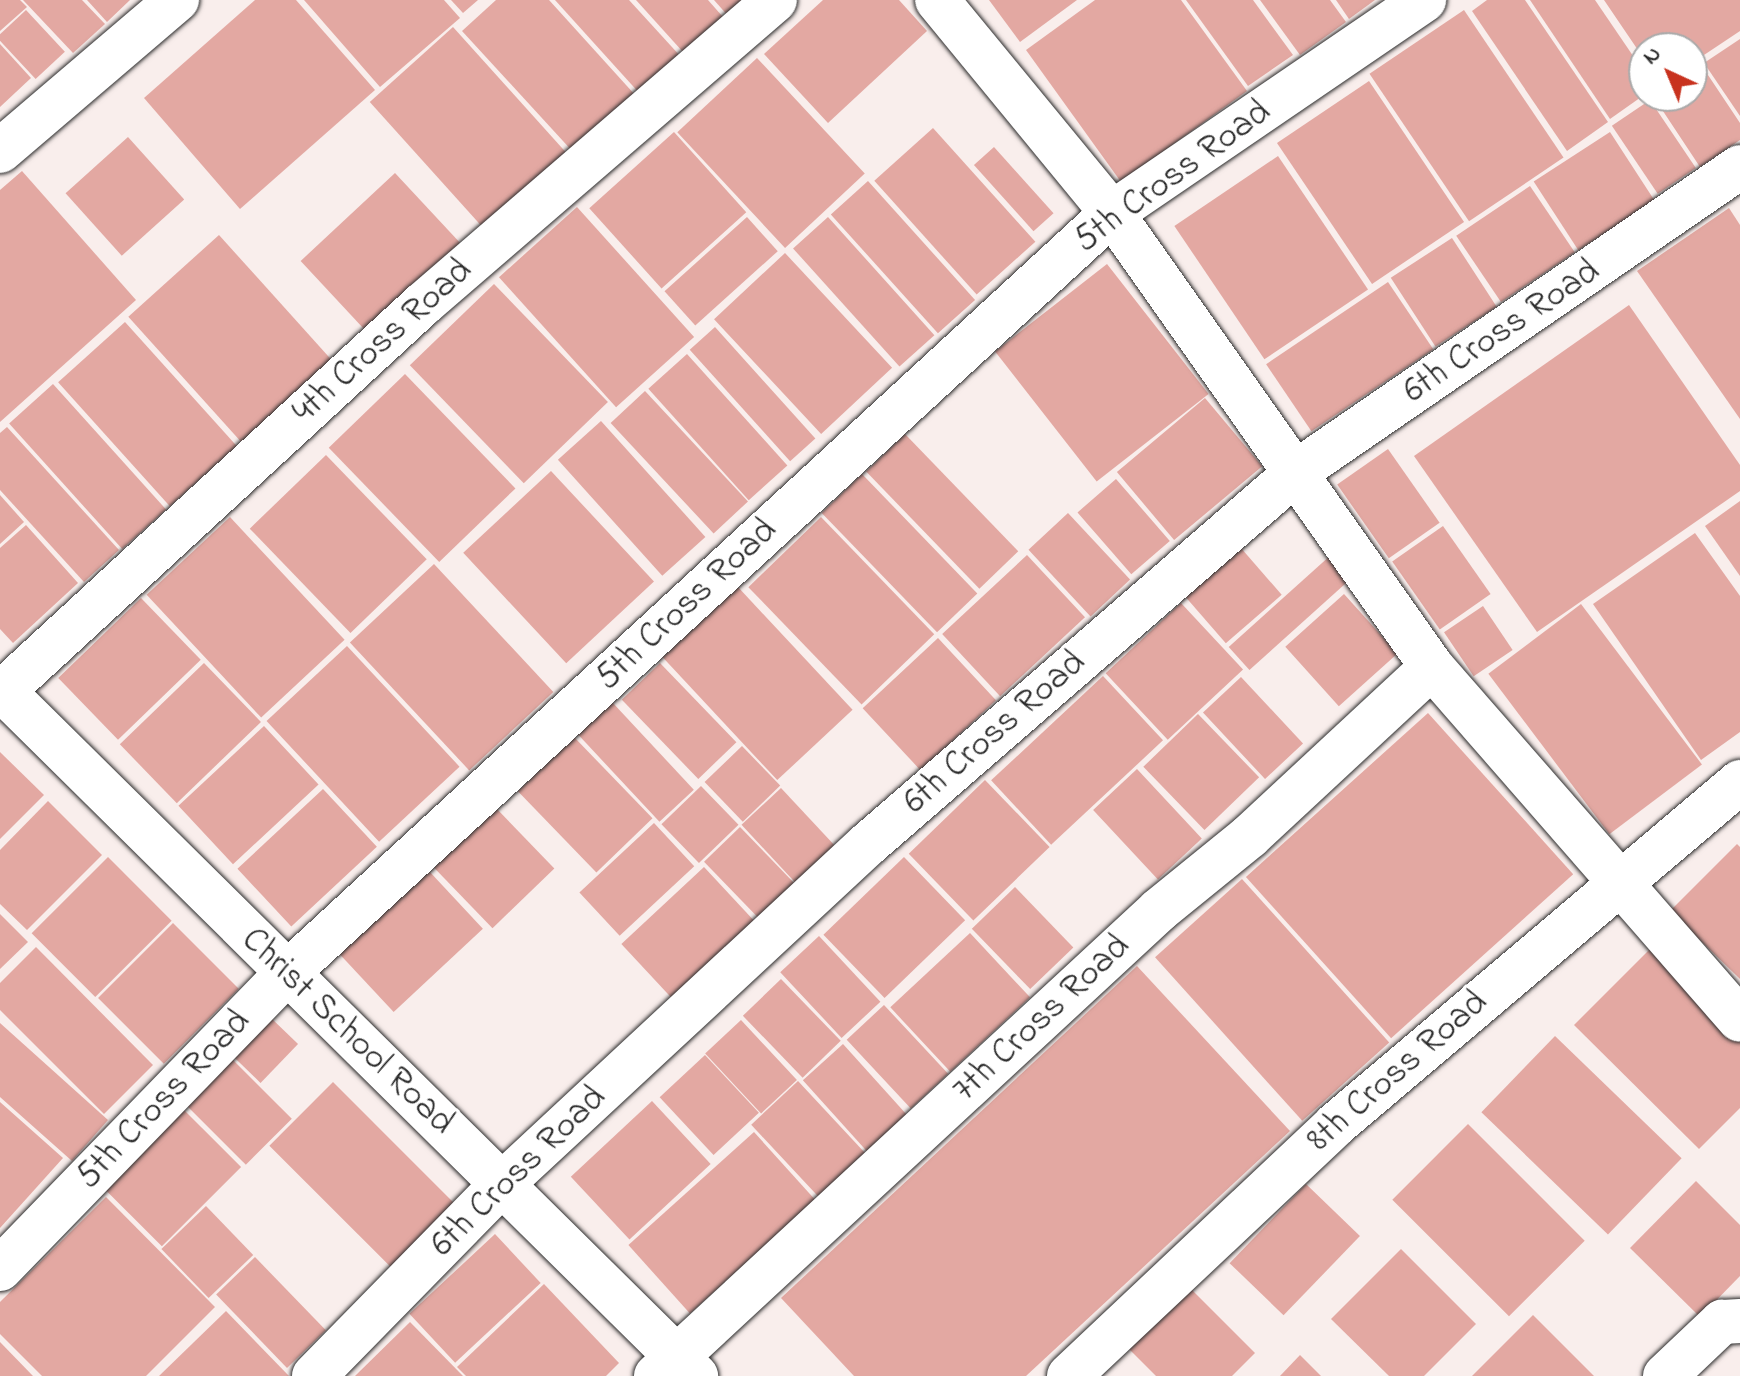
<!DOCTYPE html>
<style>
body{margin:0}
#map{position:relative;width:1740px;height:1376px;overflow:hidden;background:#f9eeec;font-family:"Indie Flower",sans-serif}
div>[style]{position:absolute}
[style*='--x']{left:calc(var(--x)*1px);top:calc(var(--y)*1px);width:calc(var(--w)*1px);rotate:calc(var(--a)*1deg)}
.building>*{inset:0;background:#e3a8a2;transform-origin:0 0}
.roads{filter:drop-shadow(0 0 2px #2b2b2b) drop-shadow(0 0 2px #2b2b2b)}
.minor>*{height:44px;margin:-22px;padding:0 22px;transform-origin:22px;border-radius:22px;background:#fff}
span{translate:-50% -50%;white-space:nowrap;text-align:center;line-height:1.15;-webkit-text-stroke:6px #fff;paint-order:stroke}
.street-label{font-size:36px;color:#2b2b2b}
.north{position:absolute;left:1628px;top:32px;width:80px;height:80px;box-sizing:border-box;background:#fff;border:2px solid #aaa;border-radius:50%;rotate:316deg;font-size:22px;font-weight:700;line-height:32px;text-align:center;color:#2b2b2b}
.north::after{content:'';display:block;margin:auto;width:28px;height:36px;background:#c8321e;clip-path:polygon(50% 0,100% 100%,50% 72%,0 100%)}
</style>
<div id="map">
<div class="building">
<i style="clip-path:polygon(0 0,20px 0,27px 7px,0 31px)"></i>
<i style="clip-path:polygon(23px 0,82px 0,105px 24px,73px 53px)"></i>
<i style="clip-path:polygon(87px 0,130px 0,107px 22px)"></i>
<i style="clip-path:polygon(255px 0,296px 0,375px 90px,240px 209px,144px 98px)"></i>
<i style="clip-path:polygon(304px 0,444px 0,460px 18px,380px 87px)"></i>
<i style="clip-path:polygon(451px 0,478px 0,463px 13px)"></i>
<i style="clip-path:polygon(496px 0,549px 0,636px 96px,574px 153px,462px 31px)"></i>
<i style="clip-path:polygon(555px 0,629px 0,682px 58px,641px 95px)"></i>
<i style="clip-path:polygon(636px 0,708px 0,723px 17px,683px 52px)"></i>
<i style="clip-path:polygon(714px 0,747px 0,729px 17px)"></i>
<i style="clip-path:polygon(823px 0,899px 0,927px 31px,828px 123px,764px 54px)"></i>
<i style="clip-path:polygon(989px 0,1077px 0,1020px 42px)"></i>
<i style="clip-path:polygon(1095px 0,1181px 0,1247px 91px,1121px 182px,1026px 50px)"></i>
<i style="clip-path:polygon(1186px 0,1253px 0,1293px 55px,1248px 86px)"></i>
<i style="clip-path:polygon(1260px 0,1330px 0,1346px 22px,1300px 55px)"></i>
<i style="clip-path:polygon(1336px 0,1375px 0,1349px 19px)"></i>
<i style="clip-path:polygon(1487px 0,1525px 0,1608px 122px,1567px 151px,1472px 11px)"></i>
<i style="clip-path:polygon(1530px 0,1595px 0,1644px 72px,1644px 95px,1610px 119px)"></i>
<i style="clip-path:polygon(1604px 0,1740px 0,1740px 31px,1692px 63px,1692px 48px,1644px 48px,1644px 59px)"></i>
<i style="left:26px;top:10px;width:57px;height:40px;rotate:47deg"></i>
<i style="left:1464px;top:10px;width:178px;height:114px;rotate:56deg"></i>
<i style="left:453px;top:27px;width:174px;height:112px;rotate:48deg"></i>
<i style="clip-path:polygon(1740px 39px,1740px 116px,1704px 63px)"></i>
<i style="clip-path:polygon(0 44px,31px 78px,0 107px)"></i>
<i style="left:757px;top:58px;width:158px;height:109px;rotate:47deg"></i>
<i style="clip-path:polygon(1700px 63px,1740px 123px,1740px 140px,1700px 167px,1653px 96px,1692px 96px,1692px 68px)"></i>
<i style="left:1369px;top:81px;width:170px;height:111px;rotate:56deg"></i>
<i style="left:1650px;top:100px;width:82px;height:46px;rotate:56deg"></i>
<i style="left:933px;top:128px;width:153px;height:79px;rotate:48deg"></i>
<i style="left:674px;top:132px;width:108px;height:114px;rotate:48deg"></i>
<i style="left:1610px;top:132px;width:82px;height:91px;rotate:57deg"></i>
<i style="left:128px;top:137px;width:84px;height:84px;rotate:48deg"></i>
<i style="left:994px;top:147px;width:89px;height:27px;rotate:48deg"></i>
<i style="left:1278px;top:156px;width:161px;height:125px;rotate:56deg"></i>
<i style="clip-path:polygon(22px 171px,136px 300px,0 422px,0 190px)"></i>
<i style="left:395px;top:173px;width:99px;height:129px;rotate:47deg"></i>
<i style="left:868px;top:181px;width:160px;height:50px;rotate:48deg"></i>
<i style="left:1530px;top:186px;width:80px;height:89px;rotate:56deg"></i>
<i style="left:577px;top:207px;width:175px;height:105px;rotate:48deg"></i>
<i style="clip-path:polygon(1729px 208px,1740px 225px,1740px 419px,1637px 271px)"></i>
<i style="left:747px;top:217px;width:46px;height:111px;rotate:48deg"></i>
<i style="left:828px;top:217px;width:159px;height:47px;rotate:48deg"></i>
<i style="left:219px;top:235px;width:169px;height:122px;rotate:48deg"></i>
<i style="left:1452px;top:238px;width:82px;height:73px;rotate:57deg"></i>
<i style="left:785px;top:253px;width:157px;height:97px;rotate:47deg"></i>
<i style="left:1107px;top:264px;width:165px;height:142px;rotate:52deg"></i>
<i style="left:1388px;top:282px;width:81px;height:147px;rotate:56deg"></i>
<i style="left:494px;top:284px;width:164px;height:117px;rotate:46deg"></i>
<i style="clip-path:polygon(1629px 305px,1740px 465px,1740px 491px,1537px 632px,1414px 456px)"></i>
<i style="left:125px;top:322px;width:167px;height:90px;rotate:48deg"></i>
<i style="left:715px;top:327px;width:150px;height:34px;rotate:48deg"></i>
<i style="left:687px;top:354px;width:150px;height:52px;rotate:48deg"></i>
<i style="left:405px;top:374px;width:159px;height:106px;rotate:46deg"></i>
<i style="left:53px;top:384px;width:169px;height:59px;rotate:48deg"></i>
<i style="left:645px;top:391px;width:151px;height:47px;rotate:47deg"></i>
<i style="left:1205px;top:398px;width:89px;height:115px;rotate:50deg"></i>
<i style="left:601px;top:421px;width:156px;height:58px;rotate:48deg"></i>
<i style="clip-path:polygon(7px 427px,119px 550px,84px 582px,0 490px,0 433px)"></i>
<i style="left:905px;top:434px;width:163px;height:54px;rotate:46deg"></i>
<i style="left:1388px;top:449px;width:90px;height:62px;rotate:55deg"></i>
<i style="left:326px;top:455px;width:145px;height:106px;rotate:46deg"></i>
<i style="left:551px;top:471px;width:151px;height:120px;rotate:47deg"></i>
<i style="left:862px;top:474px;width:166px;height:56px;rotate:46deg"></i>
<i style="left:1116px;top:479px;width:82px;height:51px;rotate:49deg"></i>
<i style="clip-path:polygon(0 495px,24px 522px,0 544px)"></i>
<i style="clip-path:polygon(1740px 501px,1740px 576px,1705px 526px)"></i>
<i style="left:1068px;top:513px;width:91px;height:54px;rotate:47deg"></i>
<i style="left:230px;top:517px;width:168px;height:114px;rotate:47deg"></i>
<i style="left:821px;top:517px;width:163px;height:101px;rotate:46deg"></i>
<i style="clip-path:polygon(26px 525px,78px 583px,13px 643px,0 629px,0 548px)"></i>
<i style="left:1443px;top:526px;width:83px;height:62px;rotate:55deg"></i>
<i style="clip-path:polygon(1695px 533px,1740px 596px,1740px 732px,1701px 760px,1593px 604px)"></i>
<i style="left:1241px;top:548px;width:62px;height:74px;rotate:49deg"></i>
<i style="left:1332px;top:554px;width:31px;height:139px;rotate:48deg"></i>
<i style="left:1027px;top:555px;width:85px;height:116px;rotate:47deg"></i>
<i style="left:434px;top:564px;width:175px;height:115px;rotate:47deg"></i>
<i style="left:738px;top:587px;width:168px;height:103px;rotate:47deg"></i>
<i style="left:1344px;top:594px;width:80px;height:79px;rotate:48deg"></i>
<i style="left:141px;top:598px;width:86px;height:115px;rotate:46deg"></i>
<i style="left:1181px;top:603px;width:91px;height:103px;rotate:47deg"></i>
<i style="left:1581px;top:604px;width:201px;height:116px;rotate:53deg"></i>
<i style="left:1483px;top:606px;width:53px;height:47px;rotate:56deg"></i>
<i style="left:938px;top:638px;width:85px;height:103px;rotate:47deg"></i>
<i style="left:347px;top:646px;width:165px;height:110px;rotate:47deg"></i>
<i style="left:204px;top:663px;width:82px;height:117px;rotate:46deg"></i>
<i style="left:660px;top:663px;width:110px;height:53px;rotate:46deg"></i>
<i style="left:1103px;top:676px;width:88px;height:153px;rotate:47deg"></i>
<i style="left:1241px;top:677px;width:91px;height:52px;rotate:47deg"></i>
<i style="left:612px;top:702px;width:120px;height:47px;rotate:47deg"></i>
<i style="left:1428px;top:713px;width:217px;height:245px;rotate:48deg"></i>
<i style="left:1198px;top:714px;width:88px;height:76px;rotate:46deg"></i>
<i style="left:264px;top:726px;width:80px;height:117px;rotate:47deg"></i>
<i style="left:574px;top:737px;width:113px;height:78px;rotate:46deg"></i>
<i style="left:742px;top:746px;width:55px;height:52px;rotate:46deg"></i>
<i style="clip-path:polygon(0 752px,44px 795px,0 839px)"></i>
<i style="left:1137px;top:769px;width:95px;height:60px;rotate:47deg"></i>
<i style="left:985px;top:780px;width:93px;height:106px;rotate:46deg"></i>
<i style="left:701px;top:786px;width:54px;height:55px;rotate:46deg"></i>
<i style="left:781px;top:788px;width:89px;height:54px;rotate:47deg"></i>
<i style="left:323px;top:789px;width:79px;height:117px;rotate:47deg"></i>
<i style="clip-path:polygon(48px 801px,102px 855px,27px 930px,0 904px,0 850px)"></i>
<i style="left:496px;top:808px;width:84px;height:86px;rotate:46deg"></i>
<i style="left:654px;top:823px;width:59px;height:102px;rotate:47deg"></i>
<i style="left:740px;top:827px;width:88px;height:50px;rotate:46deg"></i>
<i style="clip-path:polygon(1737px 844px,1740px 847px,1740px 979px,1670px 911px)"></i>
<i style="left:108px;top:857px;width:90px;height:108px;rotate:45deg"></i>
<i style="left:904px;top:857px;width:88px;height:112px;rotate:46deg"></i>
<i style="left:704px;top:867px;width:84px;height:113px;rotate:47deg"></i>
<i style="left:429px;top:871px;width:79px;height:122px;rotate:47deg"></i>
<i style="left:1242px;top:879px;width:220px;height:117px;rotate:48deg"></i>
<i style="left:1015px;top:887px;width:84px;height:60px;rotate:46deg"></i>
<i style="clip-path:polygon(0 914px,28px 942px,0 969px)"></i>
<i style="left:173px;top:923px;width:93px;height:106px;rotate:45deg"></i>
<i style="left:970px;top:933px;width:88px;height:109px;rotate:47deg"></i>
<i style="left:819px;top:936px;width:90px;height:53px;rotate:47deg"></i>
<i style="clip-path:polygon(1653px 946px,1740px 1032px,1740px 1108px,1699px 1149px,1574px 1025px)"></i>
<i style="clip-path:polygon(36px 947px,153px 1065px,104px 1114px,0 1010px,0 983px)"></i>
<i style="clip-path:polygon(1137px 966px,1290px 1131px,1026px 1376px,854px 1376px,781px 1298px)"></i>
<i style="left:781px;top:979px;width:86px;height:53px;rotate:46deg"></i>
<i style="left:884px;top:1005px;width:94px;height:51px;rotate:47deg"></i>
<i style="left:270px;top:1017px;width:39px;height:54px;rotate:44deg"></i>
<i style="left:741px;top:1020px;width:82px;height:49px;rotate:47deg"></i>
<i style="clip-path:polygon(0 1023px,108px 1120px,72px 1161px,0 1097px)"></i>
<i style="left:1555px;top:1036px;width:176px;height:106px;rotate:44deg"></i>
<i style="left:843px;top:1044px;width:96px;height:54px;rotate:48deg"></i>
<i style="left:705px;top:1055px;width:79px;height:62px;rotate:47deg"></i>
<i style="left:231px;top:1058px;width:86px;height:65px;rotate:45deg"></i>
<i style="left:798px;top:1081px;width:99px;height:64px;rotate:47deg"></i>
<i style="left:333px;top:1082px;width:177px;height:90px;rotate:45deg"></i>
<i style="left:652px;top:1101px;width:86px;height:111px;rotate:47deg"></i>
<i style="clip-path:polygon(0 1102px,63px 1158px,0 1228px)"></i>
<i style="left:181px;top:1107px;width:85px;height:112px;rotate:45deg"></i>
<i style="left:1468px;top:1124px;width:165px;height:107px;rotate:45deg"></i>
<i style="left:754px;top:1132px;width:92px;height:169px;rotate:48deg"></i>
<i style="clip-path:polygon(1696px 1181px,1740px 1225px,1740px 1276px,1700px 1317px,1630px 1248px)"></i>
<i style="left:1306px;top:1184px;width:75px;height:110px;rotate:44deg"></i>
<i style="clip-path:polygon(106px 1197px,215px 1307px,146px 1376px,42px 1376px,0 1334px,0 1302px)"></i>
<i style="left:206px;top:1206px;width:68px;height:62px;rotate:46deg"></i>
<i style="left:495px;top:1234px;width:67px;height:117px;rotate:47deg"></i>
<i style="clip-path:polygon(1401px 1249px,1476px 1324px,1424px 1376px,1389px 1376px,1331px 1319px)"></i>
<i style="left:255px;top:1257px;width:102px;height:54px;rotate:46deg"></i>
<i style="clip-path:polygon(544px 1284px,619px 1363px,606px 1376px,466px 1376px,457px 1367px)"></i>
<i style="clip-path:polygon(1186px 1284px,1255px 1353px,1232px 1376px,1156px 1376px,1125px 1345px)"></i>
<i style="clip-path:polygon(226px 1311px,289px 1376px,159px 1376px)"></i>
<i style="clip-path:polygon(1533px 1315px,1594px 1376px,1472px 1376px)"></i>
<i style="clip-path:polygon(410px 1322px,463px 1376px,355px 1376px)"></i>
<i style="clip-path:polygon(0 1342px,33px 1376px,0 1376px)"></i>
<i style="clip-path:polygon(1300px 1355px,1321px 1376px,1280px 1376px)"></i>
</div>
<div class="roads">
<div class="minor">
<i style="--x:937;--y:0;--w:276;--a:50.6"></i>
<i style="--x:1112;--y:213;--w:555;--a:54.82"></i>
<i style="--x:1432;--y:667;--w:468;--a:48.9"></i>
<i style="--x:0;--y:151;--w:233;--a:-40.5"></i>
<i style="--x:0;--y:688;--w:979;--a:44.67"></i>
<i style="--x:0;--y:694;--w:575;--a:-42.68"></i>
<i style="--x:423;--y:304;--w:465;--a:-40.8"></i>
<i style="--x:0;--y:1269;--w:411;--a:-45.9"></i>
<i style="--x:286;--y:974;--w:1123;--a:-42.65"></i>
<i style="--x:1112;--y:213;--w:378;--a:-34.3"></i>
<i style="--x:314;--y:1376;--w:269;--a:-45.6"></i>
<i style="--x:502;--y:1184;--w:500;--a:-42.9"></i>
<i style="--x:868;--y:844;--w:571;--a:-40.95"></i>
<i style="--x:1299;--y:470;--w:535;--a:-34.49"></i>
<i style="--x:656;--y:1376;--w:686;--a:-42.81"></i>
<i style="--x:1159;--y:910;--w:117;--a:-39.1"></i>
<i style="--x:1250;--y:836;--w:248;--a:-42.9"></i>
<i style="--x:1069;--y:1376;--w:366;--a:-43.3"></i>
<i style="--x:1335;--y:1125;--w:531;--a:-40.26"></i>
<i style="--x:1665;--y:1376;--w:79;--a:-43.5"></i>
<i style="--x:1722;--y:1322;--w:18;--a:-3"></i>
</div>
</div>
<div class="street-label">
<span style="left:1173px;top:177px;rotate:-36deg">5th Cross Road</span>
<span style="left:1502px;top:332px;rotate:-34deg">6th Cross Road</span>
<span style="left:383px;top:342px;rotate:-42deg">4th Cross Road</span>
<span style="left:687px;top:605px;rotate:-43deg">5th Cross Road</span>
<span style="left:995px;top:733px;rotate:-41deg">6th Cross Road</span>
<span style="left:1042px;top:1019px;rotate:-43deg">7th Cross Road</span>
<span style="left:347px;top:1032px;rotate:44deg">Christ School Road</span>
<span style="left:1398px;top:1072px;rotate:-41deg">8th Cross Road</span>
<span style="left:164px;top:1100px;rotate:-46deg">5th Cross Road</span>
<span style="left:519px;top:1172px;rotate:-44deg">6th Cross Road</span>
</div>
<div class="north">N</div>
</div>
